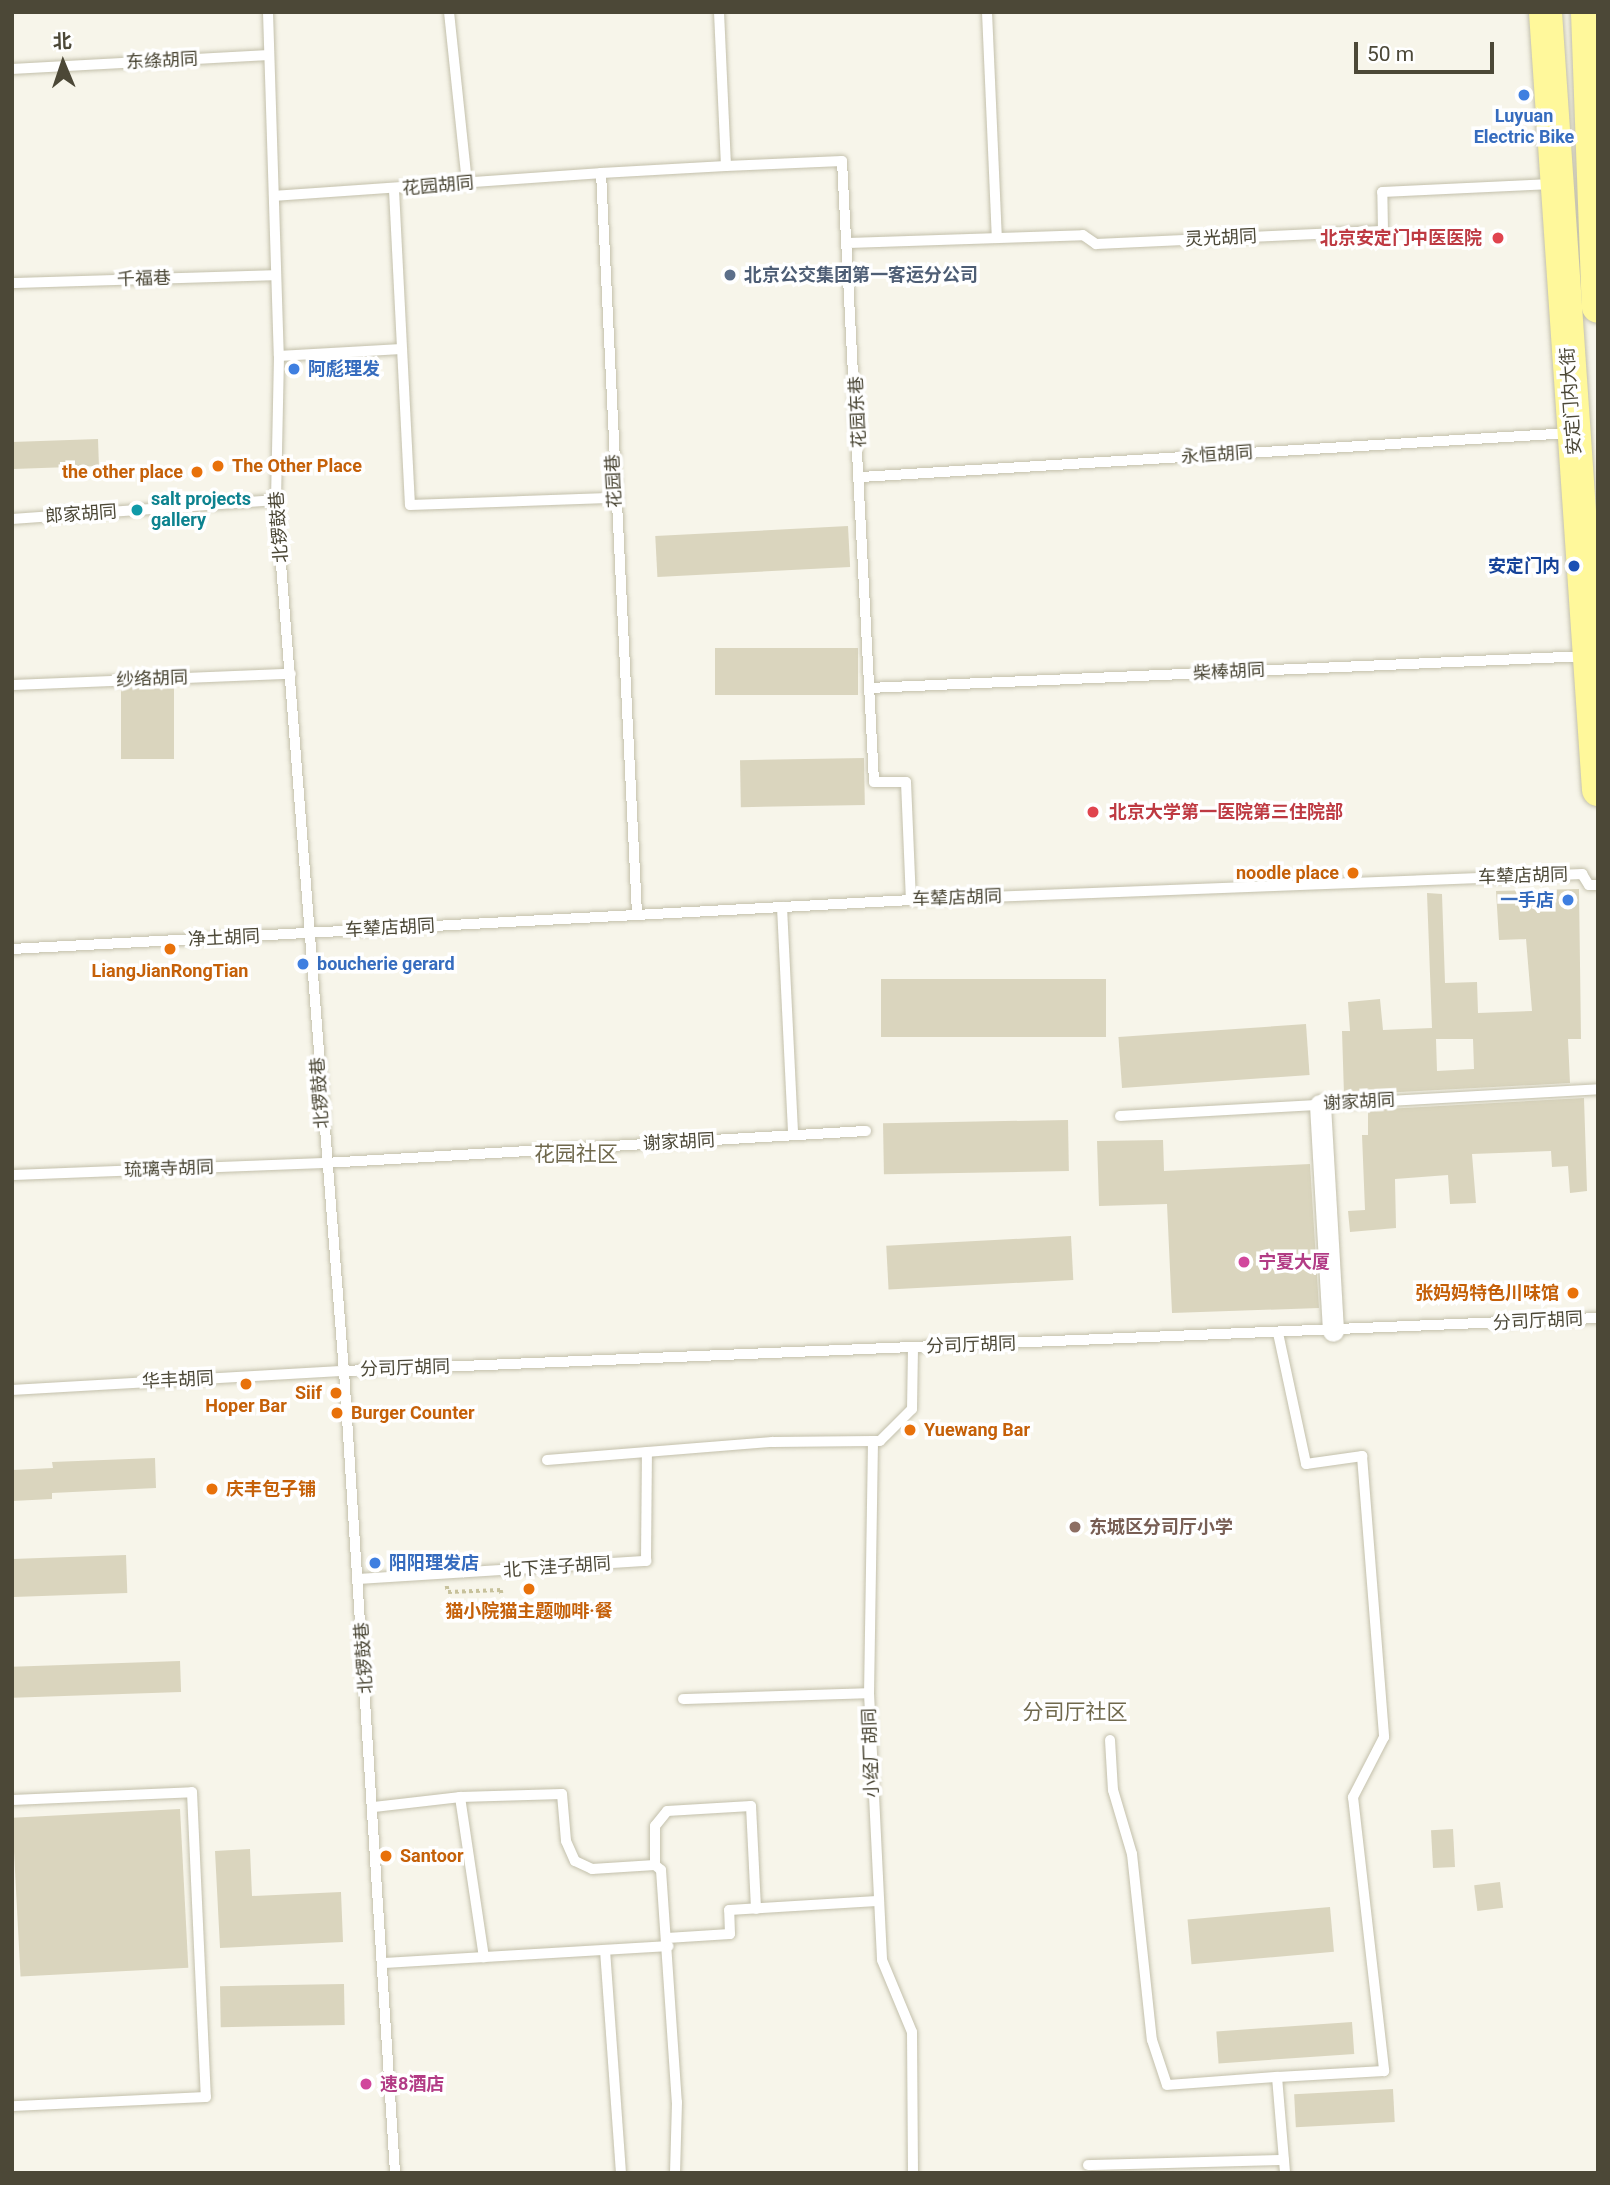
<!DOCTYPE html>
<meta charset="utf-8">
<style>
body{margin:0}
#map{position:relative;width:1610px;height:2185px;overflow:hidden;background:#f7f5ea;font-family:Roboto,"Noto Sans SC",sans-serif}
div>[style]{position:absolute}
[style*='--x']{left:calc(var(--x)*1px);top:calc(var(--y)*1px);width:calc(var(--w)*1px);rotate:calc(var(--a)*1deg)}
.building>*{inset:0;background:#dad5be;transform-origin:0 0}
.path>*{height:3.5px;margin-top:-1.75px;transform-origin:0;background:repeating-linear-gradient(90deg,#c7c19b 0 3.5px,transparent 0 7px)}
.roads{filter:drop-shadow(0 0 2px #c3c0ab) drop-shadow(0 0 2px #c3c0ab)}
.service>*{height:10px;margin:-5px;padding:0 5px;transform-origin:5px;border-radius:5px;background:#fff}
.minor>*{height:21px;margin:-10.5px;padding:0 10.5px;transform-origin:10.5px;border-radius:10.5px;background:#fff}
.primary>*{height:33px;margin:-16.5px;padding:0 16.5px;transform-origin:16.5px;border-radius:16.5px;background:#fff89b}
.dots>*{width:19px;height:19px;translate:-50% -50%;box-sizing:border-box;border:4px solid #fff;border-radius:50%}
span{translate:-50% -50%;white-space:nowrap;text-align:center;line-height:1.15;-webkit-text-stroke:7px #fff;paint-order:stroke}
.street-label{font-size:18px;color:#4c4837}
.shop-label{font-size:18px;color:#366cbe;font-weight:700}
.left{translate:0 -50%;text-align:left}
.right{translate:-100% -50%;text-align:right}
.health-label{font-size:18px;color:#be3a42;font-weight:700}
.service-label{font-size:18px;color:#4e5e75;font-weight:700}
.food-label{font-size:18px;color:#c56008;font-weight:700}
.culture-label{font-size:18px;color:#0d838f;font-weight:700}
.transit-label{font-size:18px;color:#164399;font-weight:700}
.hotel-label{font-size:18px;color:#b23c85;font-weight:700}
.education-label{font-size:18px;color:#785e54;font-weight:700}
.quarter-label{font-size:21px;color:#70694d}
.frame{position:absolute;inset:0;border:14px solid #4c4837;pointer-events:none}
.north{position:absolute;left:28px;top:28px;width:70px;height:70px;-webkit-text-stroke:5px #fff;paint-order:stroke;rotate:358deg;font-size:19px;font-weight:700;line-height:28px;text-align:center;color:#4c4837}
.north::after{content:'';display:block;margin:auto;width:24px;height:32px;background:#4c4837;clip-path:polygon(50% 0,100% 100%,50% 72%,0 100%)}
.scale{position:absolute;left:1354px;top:42px;width:140px;height:32px;box-sizing:border-box;border:4px solid #4c4837;border-top:0;padding-left:9px;font-size:21px;line-height:24px;white-space:nowrap;color:#4c4837;-webkit-text-stroke:5px #fff;paint-order:stroke}
</style>
<div id="map">
<div class="building">
<i style="left:98px;top:439px;width:27px;height:86px;rotate:88deg"></i>
<i style="left:848px;top:526px;width:41px;height:193px;rotate:87deg"></i>
<i style="left:715px;top:648px;width:143px;height:47px"></i>
<i style="left:174px;top:687px;width:72px;height:53px;rotate:90deg"></i>
<i style="left:864px;top:758px;width:47px;height:124px;rotate:89deg"></i>
<i style="clip-path:polygon(evenodd,1579px 889px,1581px 1039px,1568px 1039px,1570px 1083px,1344px 1095px,1342px 1031px,1350px 1031px,1348px 1002px,1380px 999px,1383px 1030px,1432px 1028px,1427px 893px,1442px 894px,1445px 983px,1477px 982px,1478px 1013px,1532px 1011px,1526px 939px,1499px 940px,1496px 891px,1579px 889px,1436px 1039px,1473px 1039px,1474px 1069px,1437px 1071px,1436px 1039px)"></i>
<i style="left:1106px;top:979px;width:58px;height:225px;rotate:90deg"></i>
<i style="left:1306px;top:1024px;width:51px;height:188px;rotate:86deg"></i>
<i style="clip-path:polygon(1584px 1098px,1587px 1191px,1570px 1193px,1568px 1166px,1552px 1167px,1551px 1151px,1472px 1154px,1476px 1203px,1450px 1204px,1448px 1175px,1395px 1179px,1396px 1228px,1350px 1232px,1348px 1211px,1365px 1210px,1362px 1135px,1368px 1135px,1368px 1110px)"></i>
<i style="left:1068px;top:1120px;width:51px;height:185px;rotate:89deg"></i>
<i style="clip-path:polygon(1163px 1140px,1164px 1171px,1310px 1164px,1319px 1308px,1172px 1313px,1167px 1204px,1099px 1206px,1097px 1141px)"></i>
<i style="left:1071px;top:1236px;width:44px;height:185px;rotate:87deg"></i>
<i style="clip-path:polygon(155px 1458px,156px 1488px,52px 1493px,52px 1499px,12px 1501px,12px 1470px,53px 1468px,52px 1462px)"></i>
<i style="left:126px;top:1555px;width:38px;height:114px;rotate:88deg"></i>
<i style="left:180px;top:1661px;width:31px;height:168px;rotate:88deg"></i>
<i style="left:180px;top:1809px;width:159px;height:168px;rotate:87deg"></i>
<i style="left:1453px;top:1829px;width:38px;height:22px;rotate:87deg"></i>
<i style="clip-path:polygon(250px 1849px,252px 1896px,341px 1892px,343px 1942px,220px 1948px,215px 1851px)"></i>
<i style="left:1500px;top:1882px;width:26px;height:26px;rotate:83deg"></i>
<i style="left:1330px;top:1907px;width:45px;height:143px;rotate:85deg"></i>
<i style="left:344px;top:1984px;width:41px;height:124px;rotate:89deg"></i>
<i style="left:1352px;top:2022px;width:32px;height:136px;rotate:86deg"></i>
<i style="left:1393px;top:2089px;width:33px;height:99px;rotate:87deg"></i>
</div>
<div class="path">
<i style="--x:447;--y:1586;--w:6;--a:81"></i>
<i style="--x:448;--y:1592;--w:53;--a:-2.2"></i>
<i style="--x:501;--y:1590;--w:6;--a:81"></i>
</div>
<div class="roads">
<div class="service">
<i style="--x:268;--y:12;--w:344;--a:88.2"></i>
<i style="--x:279;--y:356;--w:144;--a:91.2"></i>
<i style="--x:276;--y:500;--w:874;--a:85.54"></i>
<i style="--x:344;--y:1371;--w:804;--a:86.36"></i>
<i style="--x:449;--y:12;--w:173;--a:84"></i>
<i style="--x:719;--y:12;--w:154;--a:87.4"></i>
<i style="--x:987;--y:12;--w:226;--a:87.5"></i>
<i style="--x:12;--y:69;--w:257;--a:-3.1"></i>
<i style="--x:394;--y:190;--w:315;--a:87.1"></i>
<i style="--x:410;--y:505;--w:205;--a:-2"></i>
<i style="--x:274;--y:196;--w:328;--a:-4"></i>
<i style="--x:848;--y:243;--w:235;--a:-1.9"></i>
<i style="--x:1083;--y:235;--w:16;--a:35"></i>
<i style="--x:1096;--y:244;--w:287;--a:-2.6"></i>
<i style="--x:1383;--y:231;--w:39;--a:-91"></i>
<i style="--x:1382;--y:192;--w:170;--a:-2.7"></i>
<i style="--x:12;--y:283;--w:264;--a:-1.7"></i>
<i style="--x:279;--y:356;--w:122;--a:-3.3"></i>
<i style="--x:861;--y:477;--w:711;--a:-3.55"></i>
<i style="--x:12;--y:519;--w:265;--a:-4.1"></i>
<i style="--x:12;--y:685;--w:279;--a:-2.3"></i>
<i style="--x:869;--y:688;--w:719;--a:-2.55"></i>
<i style="--x:782;--y:907;--w:228;--a:87.2"></i>
<i style="--x:637;--y:914;--w:742;--a:-92.78"></i>
<i style="--x:601;--y:173;--w:125;--a:-3.2"></i>
<i style="--x:726;--y:166;--w:116;--a:-2.5"></i>
<i style="--x:842;--y:161;--w:622;--a:87.05"></i>
<i style="--x:874;--y:782;--w:32;--a:0"></i>
<i style="--x:906;--y:782;--w:118;--a:87.6"></i>
<i style="--x:12;--y:949;--w:900;--a:-3.12"></i>
<i style="--x:911;--y:900;--w:672;--a:-2.22"></i>
<i style="--x:1582;--y:874;--w:13;--a:58"></i>
<i style="--x:1589;--y:885;--w:9;--a:0"></i>
<i style="--x:1120;--y:1116;--w:479;--a:-3.2"></i>
<i style="--x:12;--y:1175;--w:313;--a:-2.2"></i>
<i style="--x:325;--y:1163;--w:542;--a:-3.39"></i>
<i style="--x:1278;--y:1333;--w:134;--a:77.9"></i>
<i style="--x:1306;--y:1464;--w:57;--a:-8.1"></i>
<i style="--x:1362;--y:1456;--w:282;--a:85.5"></i>
<i style="--x:1384;--y:1737;--w:68;--a:117.3"></i>
<i style="--x:1353;--y:1797;--w:276;--a:83.5"></i>
<i style="--x:1384;--y:2071;--w:107;--a:176.8"></i>
<i style="--x:1277;--y:2077;--w:96;--a:85.2"></i>
<i style="--x:913;--y:1347;--w:62;--a:90.9"></i>
<i style="--x:912;--y:1409;--w:45;--a:135"></i>
<i style="--x:880;--y:1441;--w:7;--a:180"></i>
<i style="--x:873;--y:1441;--w:252;--a:90.9"></i>
<i style="--x:869;--y:1693;--w:267;--a:87.2"></i>
<i style="--x:882;--y:1960;--w:78;--a:67.4"></i>
<i style="--x:912;--y:2032;--w:141;--a:89.6"></i>
<i style="--x:12;--y:1390;--w:333;--a:-3.3"></i>
<i style="--x:344;--y:1371;--w:1255;--a:-2.42"></i>
<i style="--x:547;--y:1460;--w:226;--a:-4.6"></i>
<i style="--x:772;--y:1442;--w:101;--a:-0.6"></i>
<i style="--x:359;--y:1579;--w:288;--a:-3.6"></i>
<i style="--x:646;--y:1561;--w:109;--a:-89.5"></i>
<i style="--x:683;--y:1699;--w:186;--a:-1.8"></i>
<i style="--x:1110;--y:1740;--w:50;--a:86.6"></i>
<i style="--x:1113;--y:1790;--w:67;--a:73.5"></i>
<i style="--x:1132;--y:1854;--w:187;--a:83.9"></i>
<i style="--x:1152;--y:2040;--w:47;--a:71.6"></i>
<i style="--x:1167;--y:2085;--w:110;--a:-4.2"></i>
<i style="--x:460;--y:1797;--w:102;--a:-1.7"></i>
<i style="--x:562;--y:1794;--w:47;--a:85.1"></i>
<i style="--x:566;--y:1841;--w:22;--a:66"></i>
<i style="--x:575;--y:1861;--w:19;--a:25"></i>
<i style="--x:592;--y:1869;--w:63;--a:-3.6"></i>
<i style="--x:655;--y:1865;--w:8;--a:40"></i>
<i style="--x:661;--y:1870;--w:233;--a:86.1"></i>
<i style="--x:677;--y:2102;--w:71;--a:91.6"></i>
<i style="--x:12;--y:1800;--w:180;--a:-2.5"></i>
<i style="--x:192;--y:1792;--w:305;--a:87.4"></i>
<i style="--x:206;--y:2097;--w:194;--a:177.3"></i>
<i style="--x:374;--y:1807;--w:87;--a:-6.6"></i>
<i style="--x:460;--y:1797;--w:162;--a:81.5"></i>
<i style="--x:655;--y:1865;--w:39;--a:-90"></i>
<i style="--x:655;--y:1826;--w:19;--a:-51"></i>
<i style="--x:667;--y:1811;--w:84;--a:-3.4"></i>
<i style="--x:751;--y:1806;--w:103;--a:87.2"></i>
<i style="--x:667;--y:1938;--w:63;--a:-3.6"></i>
<i style="--x:730;--y:1934;--w:24;--a:-92"></i>
<i style="--x:729;--y:1910;--w:148;--a:-3.5"></i>
<i style="--x:605;--y:1950;--w:224;--a:85.9"></i>
<i style="--x:385;--y:1963;--w:284;--a:-3.4"></i>
<i style="--x:1088;--y:2165;--w:196;--a:-1.5"></i>
</div>
<div class="minor">
<i style="--x:1320;--y:1105;--w:226;--a:86.7"></i>
</div>
<div class="primary">
<i style="--x:1545;--y:12;--w:779;--a:86.1"></i>
<i style="--x:1587;--y:12;--w:294;--a:87.9"></i>
</div>
</div>
<div class="dots">
<i style="left:1524px;top:95px;background:#3f7fe0"></i>
<i style="left:1498px;top:238px;background:#e0444e"></i>
<i style="left:730px;top:275px;background:#5c6f8a"></i>
<i style="left:294px;top:369px;background:#3f7fe0"></i>
<i style="left:218px;top:466px;background:#e8710a"></i>
<i style="left:197px;top:472px;background:#e8710a"></i>
<i style="left:137px;top:510px;background:#0f9aa8"></i>
<i style="left:1574px;top:566px;background:#1a4fb4"></i>
<i style="left:1093px;top:812px;background:#e0444e"></i>
<i style="left:1353px;top:873px;background:#e8710a"></i>
<i style="left:1568px;top:900px;background:#3f7fe0"></i>
<i style="left:170px;top:949px;background:#e8710a"></i>
<i style="left:303px;top:964px;background:#3f7fe0"></i>
<i style="left:1244px;top:1262px;background:#d1479c"></i>
<i style="left:1573px;top:1293px;background:#e8710a"></i>
<i style="left:246px;top:1384px;background:#e8710a"></i>
<i style="left:336px;top:1393px;background:#e8710a"></i>
<i style="left:337px;top:1413px;background:#e8710a"></i>
<i style="left:910px;top:1430px;background:#e8710a"></i>
<i style="left:212px;top:1489px;background:#e8710a"></i>
<i style="left:1075px;top:1527px;background:#8d6e63"></i>
<i style="left:375px;top:1563px;background:#3f7fe0"></i>
<i style="left:529px;top:1589px;background:#e8710a"></i>
<i style="left:386px;top:1856px;background:#e8710a"></i>
<i style="left:366px;top:2084px;background:#d1479c"></i>
</div>
<div class="street-label">
<span style="left:162px;top:61px;rotate:-3deg">东绦胡同</span>
<span style="left:438px;top:186px;rotate:-5deg">花园胡同</span>
<span style="left:1221px;top:238px;rotate:-3deg">灵光胡同</span>
<span style="left:144px;top:279px;rotate:-2deg">千福巷</span>
<span style="left:1571px;top:401px;rotate:-94deg">安定门内大街</span>
<span style="left:858px;top:412px;rotate:-93deg">花园东巷</span>
<span style="left:1217px;top:455px;rotate:-4deg">永恒胡同</span>
<span style="left:614px;top:481px;rotate:-93deg">花园巷</span>
<span style="left:81px;top:514px;rotate:-4deg">郎家胡同</span>
<span style="left:279px;top:527px;rotate:-94deg">北锣鼓巷</span>
<span style="left:1229px;top:672px;rotate:-3deg">柴棒胡同</span>
<span style="left:152px;top:679px;rotate:-2deg">纱络胡同</span>
<span style="left:1523px;top:876px;rotate:-2deg">车辇店胡同</span>
<span style="left:957px;top:898px;rotate:-2deg">车辇店胡同</span>
<span style="left:390px;top:928px;rotate:-3deg">车辇店胡同</span>
<span style="left:224px;top:938px;rotate:-3deg">净土胡同</span>
<span style="left:320px;top:1093px;rotate:-94deg">北锣鼓巷</span>
<span style="left:1359px;top:1102px;rotate:-3deg">谢家胡同</span>
<span style="left:679px;top:1142px;rotate:-3deg">谢家胡同</span>
<span style="left:169px;top:1169px;rotate:-2deg">琉璃寺胡同</span>
<span style="left:1538px;top:1321px;rotate:-3deg">分司厅胡同</span>
<span style="left:971px;top:1345px;rotate:-2deg">分司厅胡同</span>
<span style="left:405px;top:1368px;rotate:-2deg">分司厅胡同</span>
<span style="left:178px;top:1380px;rotate:-3deg">华丰胡同</span>
<span style="left:557px;top:1567px;rotate:-4deg">北下洼子胡同</span>
<span style="left:364px;top:1658px;rotate:-94deg">北锣鼓巷</span>
<span style="left:871px;top:1753px;rotate:-92deg">小经厂胡同</span>
</div>
<div class="shop-label">
<span style="left:1524px;top:127px">Luyuan<br>Electric Bike</span>
<span class="left" style="left:308px;top:369px">阿彪理发</span>
<span class="right" style="left:1554px;top:900px">一手店</span>
<span class="left" style="left:317px;top:964px">boucherie gerard</span>
<span class="left" style="left:389px;top:1563px">阳阳理发店</span>
</div>
<div class="health-label">
<span class="right" style="left:1482px;top:238px">北京安定门中医医院</span>
<span class="left" style="left:1109px;top:812px">北京大学第一医院第三住院部</span>
</div>
<div class="service-label">
<span class="left" style="left:744px;top:275px">北京公交集团第一客运分公司</span>
</div>
<div class="food-label">
<span class="left" style="left:232px;top:466px">The Other Place</span>
<span class="right" style="left:183px;top:472px">the other place</span>
<span class="right" style="left:1339px;top:873px">noodle place</span>
<span style="left:170px;top:971px">LiangJianRongTian</span>
<span class="right" style="left:1559px;top:1293px">张妈妈特色川味馆</span>
<span class="right" style="left:322px;top:1393px">Siif</span>
<span style="left:246px;top:1406px">Hoper Bar</span>
<span class="left" style="left:351px;top:1413px">Burger Counter</span>
<span class="left" style="left:924px;top:1430px">Yuewang Bar</span>
<span class="left" style="left:226px;top:1489px">庆丰包子铺</span>
<span style="left:529px;top:1611px">猫小院猫主题咖啡·餐</span>
<span class="left" style="left:400px;top:1856px">Santoor</span>
</div>
<div class="culture-label">
<span class="left" style="left:151px;top:510px">salt projects<br>gallery</span>
</div>
<div class="transit-label">
<span class="right" style="left:1560px;top:566px">安定门内</span>
</div>
<div class="hotel-label">
<span class="left" style="left:1258px;top:1262px">宁夏大厦</span>
<span class="left" style="left:380px;top:2084px">速8酒店</span>
</div>
<div class="education-label">
<span class="left" style="left:1089px;top:1527px">东城区分司厅小学</span>
</div>
<div class="quarter-label">
<span style="left:576px;top:1154px">花园社区</span>
<span style="left:1075px;top:1712px">分司厅社区</span>
</div>
<div class="frame"></div>
<div class="north">北</div>
<div class="scale">50 m</div>
</div>
